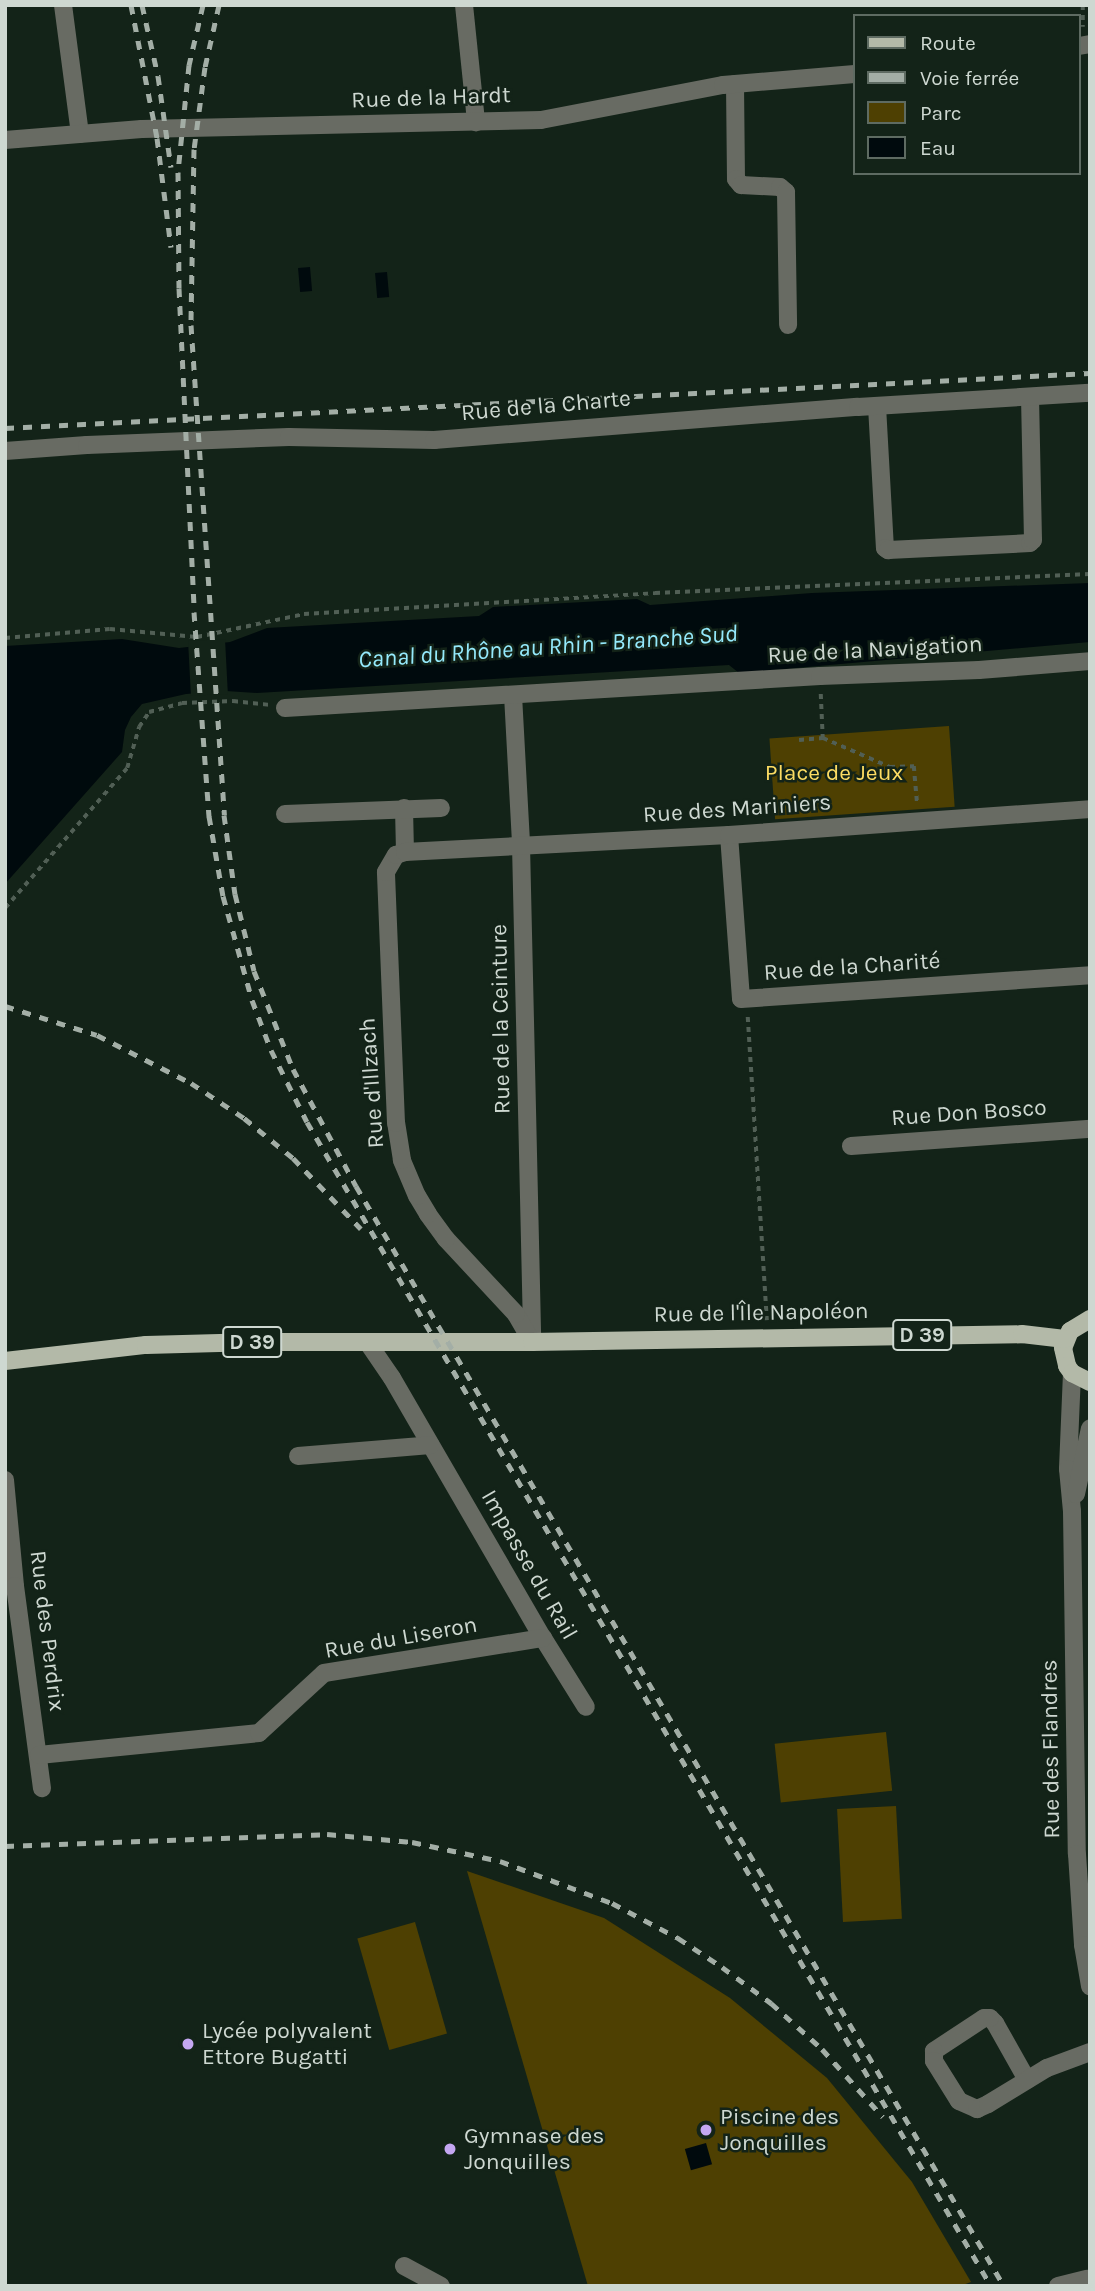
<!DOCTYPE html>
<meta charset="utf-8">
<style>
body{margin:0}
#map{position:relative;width:1095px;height:2291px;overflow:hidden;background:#132318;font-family:Karla,sans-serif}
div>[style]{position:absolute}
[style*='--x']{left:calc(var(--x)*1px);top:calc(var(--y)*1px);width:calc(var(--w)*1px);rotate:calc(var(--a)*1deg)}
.green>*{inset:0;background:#4e4002;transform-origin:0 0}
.water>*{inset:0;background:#000a0d;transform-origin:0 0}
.pier>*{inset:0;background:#132318;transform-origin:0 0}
.path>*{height:3.5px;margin-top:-1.75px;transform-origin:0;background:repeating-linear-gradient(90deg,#515f55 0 5px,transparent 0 10px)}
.minor>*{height:18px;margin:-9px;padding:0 9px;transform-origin:9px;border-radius:9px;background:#686b63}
.major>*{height:18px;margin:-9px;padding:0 9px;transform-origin:9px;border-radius:9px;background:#b3b9a8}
.rail>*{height:5px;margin-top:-2.5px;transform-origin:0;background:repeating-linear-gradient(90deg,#a3aea6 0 9px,transparent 0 18px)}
.dots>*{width:19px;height:19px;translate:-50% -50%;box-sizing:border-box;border:4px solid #132318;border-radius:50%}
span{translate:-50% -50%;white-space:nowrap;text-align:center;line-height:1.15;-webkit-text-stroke:5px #132318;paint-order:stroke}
.shield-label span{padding:2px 5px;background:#132318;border:2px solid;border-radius:5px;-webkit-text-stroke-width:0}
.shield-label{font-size:21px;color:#ced8d1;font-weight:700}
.street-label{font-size:23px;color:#ced8d1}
.park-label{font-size:23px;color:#fcdc63}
.poi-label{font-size:23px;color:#ced8d1}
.left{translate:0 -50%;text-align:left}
.water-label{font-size:24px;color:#95eafc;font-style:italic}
.frame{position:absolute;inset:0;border:7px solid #ced8d1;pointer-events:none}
.legend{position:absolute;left:853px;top:14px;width:228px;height:161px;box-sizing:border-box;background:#132318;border:2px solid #5e6b62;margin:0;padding:9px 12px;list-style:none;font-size:21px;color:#ced8d1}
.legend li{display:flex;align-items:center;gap:14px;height:35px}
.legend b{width:35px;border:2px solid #5e6b62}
</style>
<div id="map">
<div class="green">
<i style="left:949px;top:726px;width:81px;height:180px;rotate:86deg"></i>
<i style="left:886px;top:1732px;width:59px;height:112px;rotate:84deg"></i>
<i style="left:896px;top:1806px;width:113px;height:59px;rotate:87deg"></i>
<i style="clip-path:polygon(467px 1871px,604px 1918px,730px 1998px,827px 2078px,912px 2182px,971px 2282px,960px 2286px,588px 2286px)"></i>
<i style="left:415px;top:1922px;width:116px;height:60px;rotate:74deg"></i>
</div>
<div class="water">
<i style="left:310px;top:267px;width:24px;height:12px;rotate:85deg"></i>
<i style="left:387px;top:272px;width:25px;height:12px;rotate:85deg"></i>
<i style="clip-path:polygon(1090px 583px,1090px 642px,739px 673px,729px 665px,257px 693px,226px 691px,186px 694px,142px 704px,131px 717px,125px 730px,122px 752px,5px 884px,5px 646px,122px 639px,179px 648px,230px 642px,267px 628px,479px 616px,493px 607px,637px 599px,650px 605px,812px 593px)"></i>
<i style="left:706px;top:2143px;width:22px;height:22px;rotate:74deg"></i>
</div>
<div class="pier">
<i style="left:225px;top:639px;width:55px;height:37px;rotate:87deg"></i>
</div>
<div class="path">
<i style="--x:1083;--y:5;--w:22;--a:90"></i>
<i style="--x:5;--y:638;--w:105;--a:-4.9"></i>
<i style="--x:110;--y:629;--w:87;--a:5.3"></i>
<i style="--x:197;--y:637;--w:109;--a:-12.1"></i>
<i style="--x:304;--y:614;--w:352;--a:-3.4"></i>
<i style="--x:655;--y:593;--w:435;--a:-2.5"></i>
<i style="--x:821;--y:694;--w:44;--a:87.4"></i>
<i style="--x:823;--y:738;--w:73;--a:23.4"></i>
<i style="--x:890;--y:767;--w:24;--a:-2"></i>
<i style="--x:914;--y:766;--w:37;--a:85"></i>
<i style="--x:799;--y:740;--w:24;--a:-5"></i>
<i style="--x:5;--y:908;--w:186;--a:-48.9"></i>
<i style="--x:127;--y:768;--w:43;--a:-73.7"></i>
<i style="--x:139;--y:727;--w:18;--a:-56"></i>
<i style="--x:149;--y:712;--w:34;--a:-15"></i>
<i style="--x:182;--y:703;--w:51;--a:-2.2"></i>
<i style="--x:233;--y:701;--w:37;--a:6"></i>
<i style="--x:748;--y:1017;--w:304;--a:86.4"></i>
</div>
<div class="minor">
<i style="--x:63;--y:5;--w:130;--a:82.5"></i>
<i style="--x:464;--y:5;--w:118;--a:84.1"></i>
<i style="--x:1079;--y:46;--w:11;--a:-10"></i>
<i style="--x:735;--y:84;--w:95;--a:89.4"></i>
<i style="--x:736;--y:179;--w:8;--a:50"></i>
<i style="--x:741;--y:185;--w:39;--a:3"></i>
<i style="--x:780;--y:187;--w:8;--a:40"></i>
<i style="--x:786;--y:192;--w:133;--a:89.1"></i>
<i style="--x:5;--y:140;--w:137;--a:-4.6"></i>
<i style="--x:142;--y:129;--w:399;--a:-1.3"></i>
<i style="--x:541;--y:120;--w:185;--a:-10.9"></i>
<i style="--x:723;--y:85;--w:132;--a:-4.8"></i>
<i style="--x:877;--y:406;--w:142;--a:86.8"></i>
<i style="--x:885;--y:548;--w:4;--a:34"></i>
<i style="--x:888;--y:550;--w:142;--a:-2.8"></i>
<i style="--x:1030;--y:543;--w:4;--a:-45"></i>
<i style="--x:1033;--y:540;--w:143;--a:-91.2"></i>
<i style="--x:5;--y:451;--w:82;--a:-4.2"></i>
<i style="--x:87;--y:445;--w:202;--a:-2.3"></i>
<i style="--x:289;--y:437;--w:145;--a:1.2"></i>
<i style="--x:434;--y:440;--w:425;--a:-4.5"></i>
<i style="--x:858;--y:407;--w:232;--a:-3.5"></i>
<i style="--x:513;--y:695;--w:150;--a:86.9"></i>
<i style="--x:521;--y:845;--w:494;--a:88.7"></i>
<i style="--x:285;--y:708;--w:536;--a:-3.42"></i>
<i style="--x:820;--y:676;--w:159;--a:-2.2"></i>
<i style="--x:979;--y:670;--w:111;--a:-4.6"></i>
<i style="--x:404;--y:808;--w:44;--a:88.7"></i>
<i style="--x:285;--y:814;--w:156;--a:-2.2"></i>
<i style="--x:729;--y:835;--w:164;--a:85.8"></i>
<i style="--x:741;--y:999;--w:350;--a:-3.9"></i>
<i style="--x:851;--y:1146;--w:240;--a:-4.1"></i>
<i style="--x:532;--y:1342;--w:32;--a:-120"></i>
<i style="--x:516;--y:1314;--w:103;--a:-133"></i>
<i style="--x:446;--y:1239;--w:31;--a:-126"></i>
<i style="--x:428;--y:1214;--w:21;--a:-121"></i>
<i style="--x:417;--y:1196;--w:39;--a:-113"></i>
<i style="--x:402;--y:1160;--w:37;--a:-99"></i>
<i style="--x:396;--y:1123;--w:251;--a:-92.3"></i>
<i style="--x:386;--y:872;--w:20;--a:-60"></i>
<i style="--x:396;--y:855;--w:9;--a:-18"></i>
<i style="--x:405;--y:852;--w:324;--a:-3"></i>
<i style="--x:729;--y:835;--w:362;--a:-4.1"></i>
<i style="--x:368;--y:1343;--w:42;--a:55.6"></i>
<i style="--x:392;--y:1378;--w:301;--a:59.9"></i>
<i style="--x:543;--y:1638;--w:81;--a:58.1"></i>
<i style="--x:1072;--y:1373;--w:96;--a:92.4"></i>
<i style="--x:1068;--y:1469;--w:42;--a:84.6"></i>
<i style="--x:1072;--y:1511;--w:343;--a:89.2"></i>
<i style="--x:1077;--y:1854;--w:91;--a:86.2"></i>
<i style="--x:1083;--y:1945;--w:42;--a:80.3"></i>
<i style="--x:298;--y:1456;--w:133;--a:-4.7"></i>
<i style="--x:5;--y:1480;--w:106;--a:84.6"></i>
<i style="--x:15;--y:1586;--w:204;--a:82.4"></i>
<i style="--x:1076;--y:1494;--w:67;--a:-78"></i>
<i style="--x:39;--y:1755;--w:221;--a:-5.7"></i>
<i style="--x:259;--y:1733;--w:88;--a:-42.7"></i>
<i style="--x:324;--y:1673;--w:222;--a:-9.1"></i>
<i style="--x:1027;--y:2080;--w:65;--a:-119.3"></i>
<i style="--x:995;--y:2023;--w:7;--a:-135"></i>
<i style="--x:990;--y:2018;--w:6;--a:180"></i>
<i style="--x:984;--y:2018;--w:60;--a:146.6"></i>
<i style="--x:934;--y:2051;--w:10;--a:90"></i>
<i style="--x:934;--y:2061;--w:47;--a:58"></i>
<i style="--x:959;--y:2101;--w:20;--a:24"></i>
<i style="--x:977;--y:2109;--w:12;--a:-24"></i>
<i style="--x:988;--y:2104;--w:69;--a:-31.4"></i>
<i style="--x:1047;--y:2068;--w:46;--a:-20.4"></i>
<i style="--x:404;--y:2266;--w:42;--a:28.4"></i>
<i style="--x:1058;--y:2286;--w:30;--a:-14"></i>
</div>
<div class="major">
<i style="--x:1090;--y:1319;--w:23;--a:149"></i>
<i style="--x:1070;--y:1331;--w:18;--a:112"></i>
<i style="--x:1063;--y:1348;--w:18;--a:77"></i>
<i style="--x:1067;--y:1366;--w:9;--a:54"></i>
<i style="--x:1072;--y:1373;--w:20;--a:27"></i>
<i style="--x:5;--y:1361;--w:142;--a:-6.5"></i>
<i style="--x:146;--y:1345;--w:115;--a:-1.5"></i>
<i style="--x:261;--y:1342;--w:271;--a:0"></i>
<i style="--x:532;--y:1342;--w:490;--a:-0.9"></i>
<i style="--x:1022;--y:1334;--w:43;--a:6.6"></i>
</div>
<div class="rail">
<i style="--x:131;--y:5;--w:136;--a:78.9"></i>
<i style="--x:157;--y:138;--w:110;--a:82.7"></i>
<i style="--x:142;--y:5;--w:73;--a:77.3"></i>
<i style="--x:158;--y:76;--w:92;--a:81.9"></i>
<i style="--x:203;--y:5;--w:62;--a:103.1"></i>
<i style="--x:189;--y:65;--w:108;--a:95.9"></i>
<i style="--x:178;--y:172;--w:116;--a:89.5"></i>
<i style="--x:179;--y:288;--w:324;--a:87.3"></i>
<i style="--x:194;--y:612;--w:205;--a:85.8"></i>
<i style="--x:209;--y:816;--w:81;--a:80.1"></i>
<i style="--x:223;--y:896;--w:108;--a:74.4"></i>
<i style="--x:252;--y:1000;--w:53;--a:69.2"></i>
<i style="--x:271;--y:1050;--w:80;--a:63.4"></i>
<i style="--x:307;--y:1122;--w:1350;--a:59.56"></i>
<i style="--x:219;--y:5;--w:64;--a:102.7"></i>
<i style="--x:205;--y:67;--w:83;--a:97.6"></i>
<i style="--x:194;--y:149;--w:176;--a:91"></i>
<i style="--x:191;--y:325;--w:491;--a:86.1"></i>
<i style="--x:224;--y:815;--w:80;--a:82.1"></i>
<i style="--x:235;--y:894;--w:79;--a:76.1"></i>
<i style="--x:254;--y:971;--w:105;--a:68.3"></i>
<i style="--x:293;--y:1069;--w:133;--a:61.7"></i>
<i style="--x:356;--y:1186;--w:1277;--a:59.5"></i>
<i style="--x:5;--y:428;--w:1086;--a:-2.9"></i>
<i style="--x:5;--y:1006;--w:96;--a:17.5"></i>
<i style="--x:97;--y:1035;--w:106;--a:27.1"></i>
<i style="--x:191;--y:1083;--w:64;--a:33.4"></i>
<i style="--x:244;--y:1118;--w:63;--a:39.2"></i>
<i style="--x:293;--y:1158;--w:98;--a:46.2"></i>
<i style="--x:5;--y:1846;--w:322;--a:-2.1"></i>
<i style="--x:327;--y:1834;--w:85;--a:5.4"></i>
<i style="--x:412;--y:1842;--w:90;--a:12.2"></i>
<i style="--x:500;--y:1861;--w:120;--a:20.6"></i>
<i style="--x:612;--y:1903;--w:75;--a:27.9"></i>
<i style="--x:678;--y:1938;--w:53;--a:33.4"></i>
<i style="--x:722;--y:1967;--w:61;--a:36.3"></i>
<i style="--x:771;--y:2003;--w:69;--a:42"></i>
<i style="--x:822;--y:2049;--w:91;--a:48.1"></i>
</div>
<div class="dots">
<i style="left:188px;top:2044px;background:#c4a7f1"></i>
<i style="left:706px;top:2130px;background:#c4a7f1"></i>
<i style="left:450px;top:2149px;background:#c4a7f1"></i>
</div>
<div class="shield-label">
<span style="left:922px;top:1335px">D 39</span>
<span style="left:252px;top:1342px">D 39</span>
</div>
<div class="street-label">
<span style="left:431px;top:98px;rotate:-2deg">Rue de la Hardt</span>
<span style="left:546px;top:406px;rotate:-5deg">Rue de la Charte</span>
<span style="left:875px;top:650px;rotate:-3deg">Rue de la Navigation</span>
<span style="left:737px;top:809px;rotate:-4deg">Rue des Mariniers</span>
<span style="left:852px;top:967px;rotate:-4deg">Rue de la Charité</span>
<span style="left:501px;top:1019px;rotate:-91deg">Rue de la Ceinture</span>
<span style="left:372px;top:1083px;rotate:-94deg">Rue d'Illzach</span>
<span style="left:969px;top:1113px;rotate:-4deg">Rue Don Bosco</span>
<span style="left:761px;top:1313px;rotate:-1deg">Rue de l'Île Napoléon</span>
<span style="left:529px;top:1565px;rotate:60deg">Impasse du Rail</span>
<span style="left:47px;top:1631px;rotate:83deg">Rue des Perdrix</span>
<span style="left:401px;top:1638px;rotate:-10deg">Rue du Liseron</span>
<span style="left:1051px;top:1749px;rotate:-91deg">Rue des Flandres</span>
</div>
<div class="park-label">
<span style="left:834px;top:773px">Place de Jeux</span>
</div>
<div class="poi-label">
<span class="left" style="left:202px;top:2044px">Lycée polyvalent<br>Ettore Bugatti</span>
<span class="left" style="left:720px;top:2130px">Piscine des<br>Jonquilles</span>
<span class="left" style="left:464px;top:2149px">Gymnase des<br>Jonquilles</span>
</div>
<div class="water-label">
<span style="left:548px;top:647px;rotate:-4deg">Canal du Rhône au Rhin - Branche Sud</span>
</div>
<div class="frame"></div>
<ul class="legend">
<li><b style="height:9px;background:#b3b9a8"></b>Route</li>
<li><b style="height:9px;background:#a3aea6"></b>Voie ferrée</li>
<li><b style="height:19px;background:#4e4002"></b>Parc</li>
<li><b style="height:19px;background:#000a0d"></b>Eau</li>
</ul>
</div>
